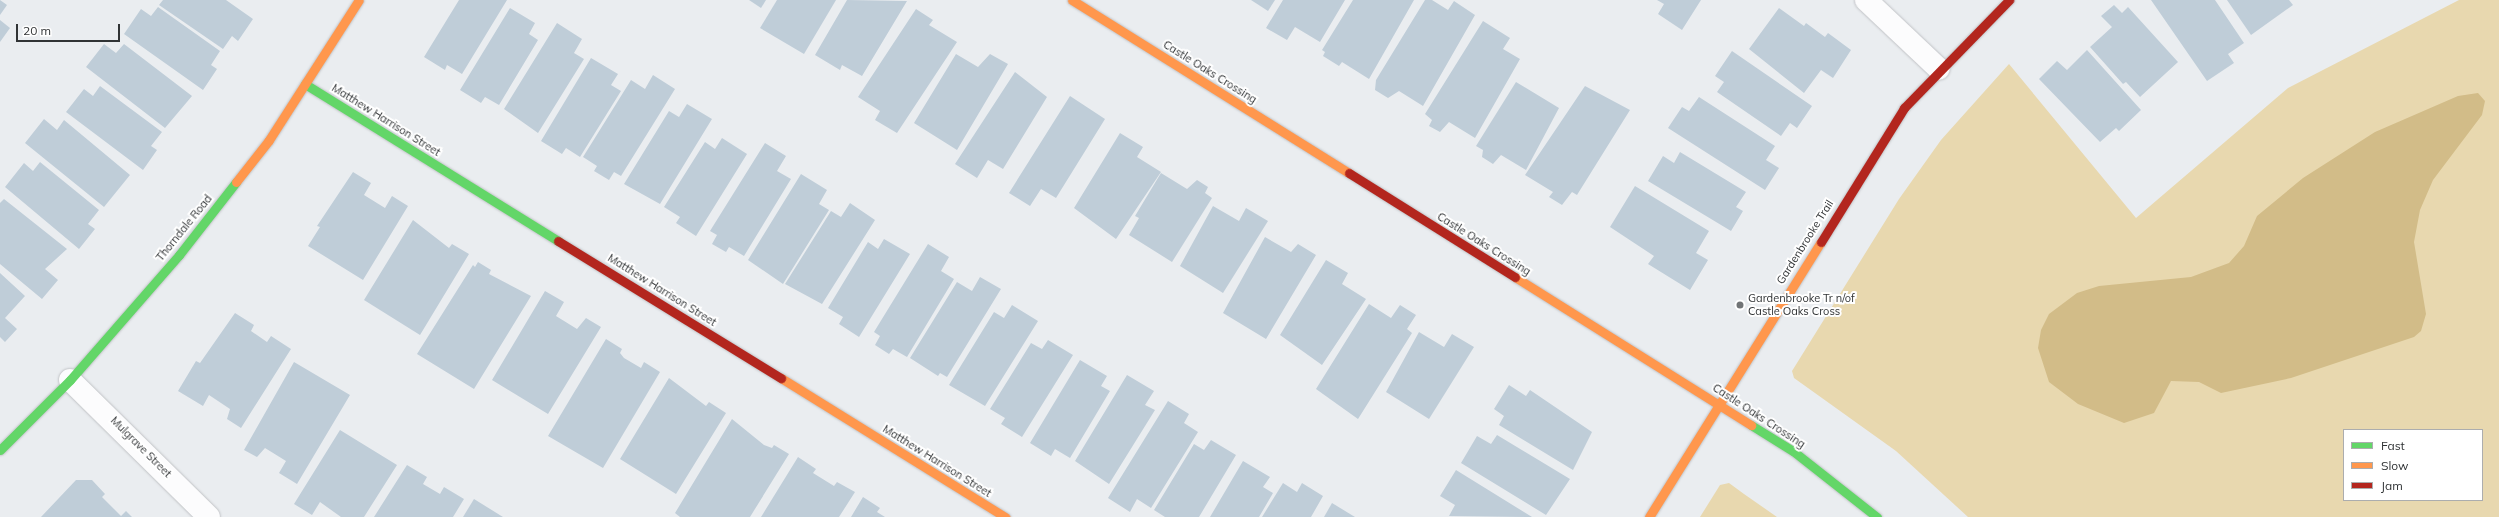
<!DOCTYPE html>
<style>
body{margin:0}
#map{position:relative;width:2499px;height:517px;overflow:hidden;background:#eaedf0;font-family:Mulish,sans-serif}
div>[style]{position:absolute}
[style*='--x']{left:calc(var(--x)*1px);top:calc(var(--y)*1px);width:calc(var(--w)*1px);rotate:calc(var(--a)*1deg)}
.green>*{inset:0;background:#e8d8af}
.water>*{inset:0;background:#d2bc88}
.building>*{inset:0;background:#bfcdd8}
.roads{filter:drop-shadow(0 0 1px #c1c3c6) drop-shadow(0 0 1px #c1c3c6)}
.street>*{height:22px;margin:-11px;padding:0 11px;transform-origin:11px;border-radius:11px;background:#fcfcfd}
.fast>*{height:9px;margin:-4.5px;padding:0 4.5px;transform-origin:4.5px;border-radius:4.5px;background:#63d668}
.slow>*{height:9px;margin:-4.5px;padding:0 4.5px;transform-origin:4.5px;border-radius:4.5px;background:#ff974d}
.jam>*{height:9px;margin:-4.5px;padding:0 4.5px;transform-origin:4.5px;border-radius:4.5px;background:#b3261e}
.dots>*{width:11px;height:11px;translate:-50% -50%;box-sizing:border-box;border:2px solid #fff;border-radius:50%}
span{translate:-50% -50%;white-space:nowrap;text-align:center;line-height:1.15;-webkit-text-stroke:4px #fff;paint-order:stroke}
.street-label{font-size:11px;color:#303335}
.poi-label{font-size:11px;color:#303335}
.left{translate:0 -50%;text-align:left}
.legend{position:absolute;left:2343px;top:429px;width:140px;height:72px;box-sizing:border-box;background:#fff;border:1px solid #acadae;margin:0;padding:5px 7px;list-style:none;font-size:12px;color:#303335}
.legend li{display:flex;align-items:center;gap:8px;height:20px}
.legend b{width:20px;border:1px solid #acadae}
.scale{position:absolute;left:16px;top:24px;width:104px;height:18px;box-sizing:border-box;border:2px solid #303335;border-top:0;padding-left:5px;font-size:12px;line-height:14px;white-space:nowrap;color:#303335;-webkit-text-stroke:3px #fff;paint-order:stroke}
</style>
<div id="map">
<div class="green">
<i style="clip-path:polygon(evenodd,2459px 0,2499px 0,2499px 517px,1968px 517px,1896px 451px,1794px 378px,1792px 371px,1899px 199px,1941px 140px,2009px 64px,2136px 218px,2288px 88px,2459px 0,2344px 430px,2482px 430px,2482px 500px,2344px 500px,2344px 430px)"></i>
<i style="clip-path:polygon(1729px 483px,1744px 494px,1777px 517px,1700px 517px,1720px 485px)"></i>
</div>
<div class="water">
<i style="clip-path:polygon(2478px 93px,2485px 101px,2482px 115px,2433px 180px,2420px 210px,2414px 242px,2426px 314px,2421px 331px,2414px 337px,2291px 378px,2221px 393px,2199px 382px,2171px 381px,2154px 413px,2124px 423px,2078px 404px,2049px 382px,2038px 348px,2041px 330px,2049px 314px,2077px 293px,2099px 286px,2191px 277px,2229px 263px,2244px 246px,2257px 216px,2303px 178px,2375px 132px,2458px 96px)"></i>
</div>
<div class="building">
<i style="clip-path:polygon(0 0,7px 5px,0 15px)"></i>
<i style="clip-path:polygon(163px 0,226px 0,253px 19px,238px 41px,232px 36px,223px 49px,159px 5px)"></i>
<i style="clip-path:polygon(459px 0,507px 0,462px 74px,447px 65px,445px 70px,424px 57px)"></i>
<i style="clip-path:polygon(749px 0,766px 0,761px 8px)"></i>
<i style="clip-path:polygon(777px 0,836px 0,804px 54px,760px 28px)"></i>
<i style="clip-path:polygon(847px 0,907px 1px,862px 76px,842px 65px,840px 70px,815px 55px)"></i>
<i style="clip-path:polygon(1251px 0,1275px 0,1268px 11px)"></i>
<i style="clip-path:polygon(1283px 0,1345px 0,1320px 42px,1295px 27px,1287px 40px,1266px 28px)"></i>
<i style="clip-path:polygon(1353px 0,1414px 0,1369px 79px,1342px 62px,1339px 66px,1323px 56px,1325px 52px,1322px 50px)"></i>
<i style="clip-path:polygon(1425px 0,1432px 0,1448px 10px,1454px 1px,1475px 15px,1423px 106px,1399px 91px,1388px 98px,1375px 90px,1376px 80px)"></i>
<i style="clip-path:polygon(1657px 0,1701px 0,1682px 30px,1658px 14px,1664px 4px)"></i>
<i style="clip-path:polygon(2151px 0,2215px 0,2244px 43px,2228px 54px,2234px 63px,2207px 81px)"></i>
<i style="clip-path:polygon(2227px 0,2289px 0,2293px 5px,2251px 35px)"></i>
<i style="clip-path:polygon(2114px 5px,2122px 13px,2128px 7px,2178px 62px,2140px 97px,2126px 82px,2123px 84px,2090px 47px,2112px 27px,2101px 16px)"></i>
<i style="clip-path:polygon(158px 7px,220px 51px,211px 65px,217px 69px,203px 90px,124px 34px,141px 9px,151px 16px)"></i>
<i style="clip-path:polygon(510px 8px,535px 23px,529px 34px,538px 40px,499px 105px,485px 97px,481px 103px,460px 90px)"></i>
<i style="clip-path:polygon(1779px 8px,1804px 26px,1806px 23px,1825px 37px,1828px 33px,1851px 50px,1833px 78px,1821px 70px,1804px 93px,1749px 49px)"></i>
<i style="clip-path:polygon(916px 9px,933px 20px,929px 25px,957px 42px,897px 133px,875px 120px,880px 111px,858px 97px)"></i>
<i style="clip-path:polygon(0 20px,10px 28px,0 42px)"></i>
<i style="clip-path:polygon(1483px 21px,1510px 38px,1503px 49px,1520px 59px,1475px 138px,1449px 122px,1440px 132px,1429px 126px,1432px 120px,1425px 114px)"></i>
<i style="clip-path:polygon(557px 23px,582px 39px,574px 53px,584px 59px,538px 133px,504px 109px)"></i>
<i style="clip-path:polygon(104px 44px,116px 53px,124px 44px,192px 96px,165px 128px,86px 67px)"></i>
<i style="clip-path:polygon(2087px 50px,2141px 110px,2119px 131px,2116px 128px,2100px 142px,2039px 79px,2057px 61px,2067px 70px)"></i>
<i style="clip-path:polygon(1732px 51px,1812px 106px,1797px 128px,1790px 123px,1781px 136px,1717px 92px,1724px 82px,1715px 76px)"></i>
<i style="clip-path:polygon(956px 54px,978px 67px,990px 54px,1008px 64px,957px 150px,914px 123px)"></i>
<i style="clip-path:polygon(591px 58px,618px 74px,611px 85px,621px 91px,580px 157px,566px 148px,562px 154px,541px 141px)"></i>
<i style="clip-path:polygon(1015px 72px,1047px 97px,1003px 169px,988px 160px,977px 178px,955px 164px)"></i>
<i style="clip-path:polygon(653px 75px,675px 89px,621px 176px,614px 172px,609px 180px,594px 171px,597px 166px,583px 157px,631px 80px,645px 89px)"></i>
<i style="clip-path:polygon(1516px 82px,1559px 108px,1526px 170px,1501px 155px,1493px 164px,1482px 157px,1483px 150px,1476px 146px)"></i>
<i style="clip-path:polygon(100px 86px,162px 132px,151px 146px,157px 150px,143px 170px,66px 112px,84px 89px,93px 96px)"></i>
<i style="clip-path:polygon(1585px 86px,1630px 110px,1577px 195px,1572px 192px,1562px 205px,1549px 197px,1553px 192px,1525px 175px)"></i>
<i style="clip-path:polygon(1070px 96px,1105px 119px,1056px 198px,1041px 189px,1030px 206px,1009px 193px)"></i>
<i style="clip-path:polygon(1699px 97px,1775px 146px,1766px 160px,1779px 168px,1765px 190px,1668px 128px,1682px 107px,1689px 111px)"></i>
<i style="clip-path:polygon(687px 104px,712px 119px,660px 204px,624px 184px,669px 111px,679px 117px)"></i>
<i style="clip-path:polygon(44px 119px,57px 130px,64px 120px,130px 175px,104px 207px,25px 143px)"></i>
<i style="clip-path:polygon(1120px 133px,1143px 147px,1137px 157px,1161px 172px,1116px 239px,1074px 208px)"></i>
<i style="clip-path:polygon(722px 138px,747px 154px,696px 236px,676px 223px,680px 217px,664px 207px,705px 142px,715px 149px)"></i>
<i style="clip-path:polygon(765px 143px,786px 156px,777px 171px,791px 179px,744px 256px,729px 247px,726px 252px,712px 244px,717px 235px,710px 231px)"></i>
<i style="clip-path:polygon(1680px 152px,1746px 192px,1736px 207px,1743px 211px,1731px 231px,1648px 181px,1663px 156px,1674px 163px)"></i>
<i style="clip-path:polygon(40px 162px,99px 210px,88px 224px,95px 229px,79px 249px,5px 187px,24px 163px,33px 171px)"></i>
<i style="clip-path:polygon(353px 172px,371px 183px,364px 195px,385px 208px,392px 196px,408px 206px,363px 280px,308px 246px,320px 227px,317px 226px)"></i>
<i style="clip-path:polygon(1161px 173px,1187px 189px,1197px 180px,1208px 187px,1205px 193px,1212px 198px,1172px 262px,1129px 235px,1139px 218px,1135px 216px)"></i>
<i style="clip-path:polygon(801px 174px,827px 190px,819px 204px,829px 210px,783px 284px,748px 260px)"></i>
<i style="clip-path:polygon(1635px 186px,1709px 231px,1696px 253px,1708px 260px,1690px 290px,1648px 264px,1654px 256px,1610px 227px)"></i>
<i style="clip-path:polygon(4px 199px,67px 249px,45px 269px,58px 280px,42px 299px,0 264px,0 203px)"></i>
<i style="clip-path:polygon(850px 203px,875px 220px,822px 304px,785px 284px,831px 211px,841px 217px)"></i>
<i style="clip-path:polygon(1213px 206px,1239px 221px,1246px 208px,1268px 221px,1223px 293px,1180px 266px)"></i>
<i style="clip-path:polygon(413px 220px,449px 248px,452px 244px,469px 254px,420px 335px,364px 300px)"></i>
<i style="clip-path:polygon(1265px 237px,1291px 252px,1298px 244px,1316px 255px,1266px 339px,1223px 313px)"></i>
<i style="clip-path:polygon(884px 239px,910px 254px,859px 337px,839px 324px,843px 317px,828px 308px,868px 242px,878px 249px)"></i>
<i style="clip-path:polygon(928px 244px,949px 257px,941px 271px,954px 279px,907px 357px,893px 349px,889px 354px,875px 345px,880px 336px,874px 332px)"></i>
<i style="clip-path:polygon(1326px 260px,1348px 273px,1342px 284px,1366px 299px,1322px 365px,1280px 335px)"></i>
<i style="clip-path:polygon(478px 262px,491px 270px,489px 274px,531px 296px,474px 389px,417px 354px,473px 265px,475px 267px)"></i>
<i style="clip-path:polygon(0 273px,25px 296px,5px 318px,17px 329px,5px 342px,0 337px)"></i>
<i style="clip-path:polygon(980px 277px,1001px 289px,947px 377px,940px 373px,938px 376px,910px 358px,957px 282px,972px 291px)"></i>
<i style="clip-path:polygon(545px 291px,564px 302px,556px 316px,577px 329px,586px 318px,601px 327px,548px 414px,492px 380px)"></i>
<i style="clip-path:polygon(1369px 304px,1391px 318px,1400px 305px,1416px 315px,1407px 329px,1412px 333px,1358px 419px,1316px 389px)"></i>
<i style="clip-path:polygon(1012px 305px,1038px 321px,985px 406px,949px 385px,994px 312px,1004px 318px)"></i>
<i style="clip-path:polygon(235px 313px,254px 325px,251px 331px,267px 342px,271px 336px,291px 349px,241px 428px,227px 419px,230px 409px,209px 395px,203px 406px,178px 391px,196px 361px,200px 363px)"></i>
<i style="clip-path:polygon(1419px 332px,1444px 347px,1452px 334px,1474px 347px,1429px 419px,1386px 392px)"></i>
<i style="clip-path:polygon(606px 339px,622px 349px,620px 353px,624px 358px,641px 368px,644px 362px,660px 372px,603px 468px,548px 436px)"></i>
<i style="clip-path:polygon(1048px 340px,1073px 355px,1022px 437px,1001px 424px,1005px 418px,990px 409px,1031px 343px,1042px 349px)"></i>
<i style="clip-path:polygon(1080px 360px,1107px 376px,1101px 386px,1110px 391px,1070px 458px,1055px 449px,1051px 456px,1030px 443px)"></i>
<i style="clip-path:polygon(294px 362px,350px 395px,297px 484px,279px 473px,286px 461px,265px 448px,257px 457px,244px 450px)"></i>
<i style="clip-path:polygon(1127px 375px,1154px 391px,1145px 405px,1155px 410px,1109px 484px,1075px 461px)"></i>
<i style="clip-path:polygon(669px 378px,706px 406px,709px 402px,726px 413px,676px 494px,620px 459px)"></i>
<i style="clip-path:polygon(1509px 385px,1526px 396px,1530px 390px,1592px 432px,1573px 470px,1499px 425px,1504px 416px,1494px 409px)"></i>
<i style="clip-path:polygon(1168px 401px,1189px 414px,1184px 423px,1198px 432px,1151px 508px,1137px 499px,1130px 512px,1108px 498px)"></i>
<i style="clip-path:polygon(732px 419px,764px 445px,772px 448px,774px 445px,789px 454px,750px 517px,680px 517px,675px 513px)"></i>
<i style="clip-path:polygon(340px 430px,397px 465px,364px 517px,341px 517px,320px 502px,312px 515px,294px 504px)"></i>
<i style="clip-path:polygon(1497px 435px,1570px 479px,1546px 515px,1461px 463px,1477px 436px,1491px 444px)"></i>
<i style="clip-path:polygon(1211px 440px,1236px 455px,1199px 517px,1165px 517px,1154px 510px,1194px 444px,1204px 450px)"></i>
<i style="clip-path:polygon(798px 457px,816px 469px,813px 473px,834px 486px,837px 482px,855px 492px,839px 517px,761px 517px)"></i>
<i style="clip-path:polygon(1243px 461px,1270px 477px,1263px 487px,1273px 493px,1259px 517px,1210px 517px)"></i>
<i style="clip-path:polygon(407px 465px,427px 477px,423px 484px,440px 494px,444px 487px,464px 499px,453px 517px,374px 517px)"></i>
<i style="clip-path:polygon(1456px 470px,1532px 517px,1449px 516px,1455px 505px,1440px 496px)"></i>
<i style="clip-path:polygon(76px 480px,92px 480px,105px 494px,102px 497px,121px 516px,126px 511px,132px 517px,41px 517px)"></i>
<i style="clip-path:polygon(1283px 483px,1297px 492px,1302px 483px,1323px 496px,1311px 517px,1262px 517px)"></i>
<i style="clip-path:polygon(863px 497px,880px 508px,877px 512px,885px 517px,851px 517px)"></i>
<i style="clip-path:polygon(474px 499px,503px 517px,463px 517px)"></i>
<i style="clip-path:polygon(1332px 503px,1355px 517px,1324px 517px)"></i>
</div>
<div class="roads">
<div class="street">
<i style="--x:1866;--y:0;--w:100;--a:43.4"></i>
<i style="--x:70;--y:380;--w:195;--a:44.6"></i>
</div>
<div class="fast">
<i style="--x:305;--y:84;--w:298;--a:31.8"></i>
<i style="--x:1751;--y:425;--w:49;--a:31.8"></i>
<i style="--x:1793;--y:451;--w:107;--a:38.2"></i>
<i style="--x:0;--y:450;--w:99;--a:-45"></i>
<i style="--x:70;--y:380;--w:166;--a:-48.9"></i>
<i style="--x:179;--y:255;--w:93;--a:-52"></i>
</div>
<div class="slow">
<i style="--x:1072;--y:0;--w:327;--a:32"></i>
<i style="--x:236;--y:182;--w:53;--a:-51.8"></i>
<i style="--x:269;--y:140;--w:166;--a:-57.3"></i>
<i style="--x:1515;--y:277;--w:279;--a:32.1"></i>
<i style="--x:781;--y:378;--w:264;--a:31.8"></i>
<i style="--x:1649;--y:517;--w:324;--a:-58"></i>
</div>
<div class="jam">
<i style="--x:1349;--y:173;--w:196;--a:32.1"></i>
<i style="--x:558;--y:241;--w:262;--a:31.6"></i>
<i style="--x:1821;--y:242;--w:158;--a:-58.2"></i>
<i style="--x:1904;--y:108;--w:151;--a:-45.8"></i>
</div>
</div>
<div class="dots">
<i style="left:1740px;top:305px;background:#717476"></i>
</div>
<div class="street-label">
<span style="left:1210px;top:72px;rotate:32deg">Castle Oaks Crossing</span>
<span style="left:386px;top:120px;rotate:32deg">Matthew Harrison Street</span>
<span style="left:184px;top:228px;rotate:-51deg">Thorndale Road</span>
<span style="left:1805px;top:242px;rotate:-58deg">Gardenbrooke Trail</span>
<span style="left:1484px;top:244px;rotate:32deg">Castle Oaks Crossing</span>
<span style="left:662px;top:290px;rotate:32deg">Matthew Harrison Street</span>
<span style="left:1759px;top:416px;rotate:33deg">Castle Oaks Crossing</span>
<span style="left:141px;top:447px;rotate:45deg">Mulgrave Street</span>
<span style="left:937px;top:461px;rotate:32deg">Matthew Harrison Street</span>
</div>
<div class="poi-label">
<span class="left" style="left:1748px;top:305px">Gardenbrooke Tr n/of<br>Castle Oaks Cross</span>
</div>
<ul class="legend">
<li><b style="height:5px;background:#63d668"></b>Fast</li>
<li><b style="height:5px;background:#ff974d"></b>Slow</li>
<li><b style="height:5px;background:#b3261e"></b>Jam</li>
</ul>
<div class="scale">20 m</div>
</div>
